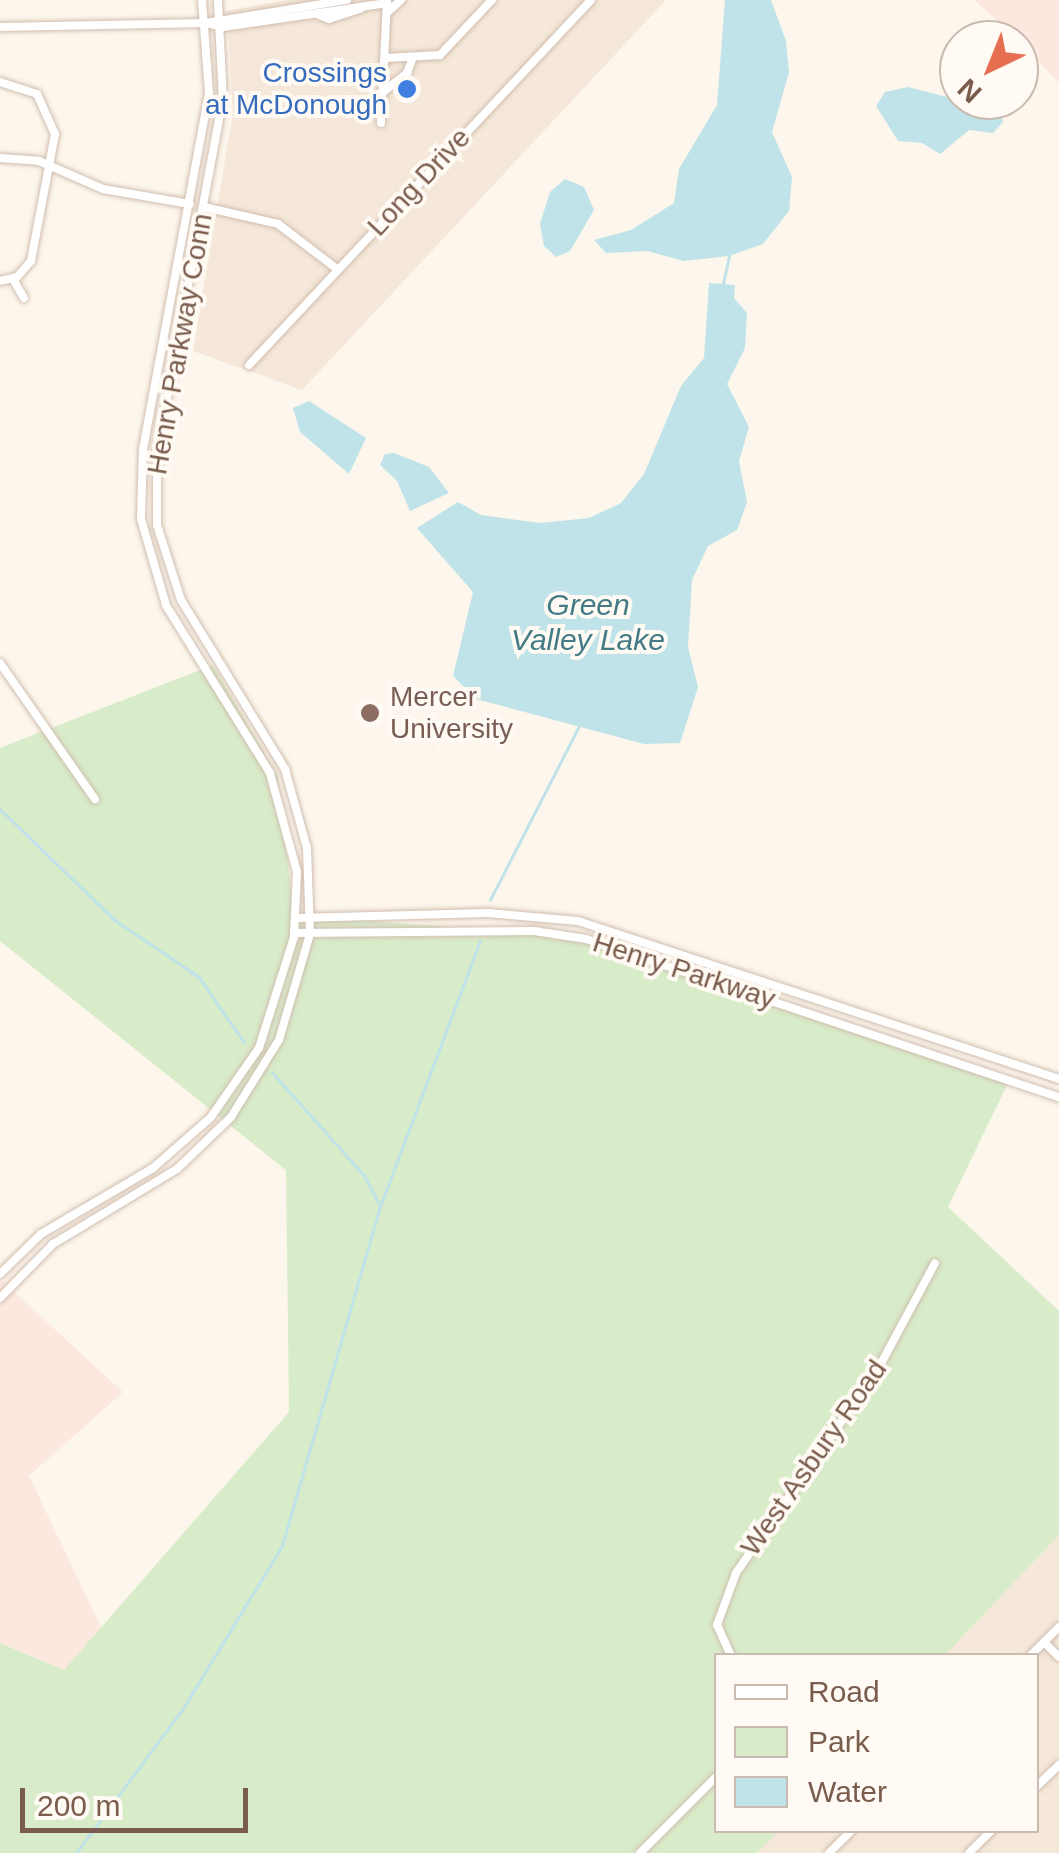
<!DOCTYPE html>
<style>
body{margin:0}
#map{position:relative;width:1059px;height:1853px;overflow:hidden;background:#fdf6ec;font-family:Arial,sans-serif}
div>[style]{position:absolute}
[style*='--x']{left:calc(var(--x)*1px);top:calc(var(--y)*1px);width:calc(var(--w)*1px);rotate:calc(var(--a)*1deg)}
.residential>*{inset:0;background:#f5e8da}
.commercial>*{inset:0;background:#fde8e0}
.green>*{inset:0;background:#d8ecc9}
.water>*{inset:0;background:#bfe3e8}
.stream>*{height:2.5px;margin:-1.25px;padding:0 1.25px;transform-origin:1.25px;border-radius:1.25px;background:#bfe3e8}
.roads{filter:drop-shadow(0 0 2px #d1beb0) drop-shadow(0 0 2px #d1beb0)}
.minor>*{height:8px;margin:-4px;padding:0 4px;transform-origin:4px;border-radius:4px;background:#fff}
.dots>*{width:28px;height:28px;translate:-50% -50%;box-sizing:border-box;border:5px solid #fffaf3;border-radius:50%}
span{translate:-50% -50%;white-space:nowrap;text-align:center;line-height:1.15;-webkit-text-stroke:8px #fffaf3;paint-order:stroke}
.shop-label{font-size:28px;color:#366cbe}
.right{translate:-100% -50%;text-align:right}
.street-label{font-size:28px;color:#7a5c4d}
.education-label{font-size:28px;color:#785e54}
.left{translate:0 -50%;text-align:left}
.water-label{font-size:30px;color:#437c86;font-style:italic}
.legend{position:absolute;left:714px;top:1653px;width:325px;height:180px;box-sizing:border-box;background:#fffaf3;border:2px solid #cabbb1;margin:0;padding:12px 18px;list-style:none;font-size:30px;color:#7a5c4d}
.legend li{display:flex;align-items:center;gap:20px;height:50px}
.legend b{width:50px;border:2px solid #cabbb1}
.north{position:absolute;left:939px;top:20px;width:100px;height:100px;box-sizing:border-box;background:#fffaf3;border:2px solid #cabbb1;border-radius:50%;rotate:223deg;font-size:28px;font-weight:700;line-height:40px;text-align:center;color:#7a5c4d}
.north::after{content:'';display:block;margin:auto;width:35px;height:45px;background:#e76f51;clip-path:polygon(50% 0,100% 100%,50% 72%,0 100%)}
.scale{position:absolute;left:20px;top:1788px;width:228px;height:45px;box-sizing:border-box;border:5px solid #7a5c4d;border-top:0;padding-left:12px;font-size:30px;line-height:35px;white-space:nowrap;color:#7a5c4d;-webkit-text-stroke:8px #fffaf3;paint-order:stroke}
</style>
<div id="map">
<div class="residential">
<i style="clip-path:polygon(287px 0,666px 0,302px 390px,193px 351px,233px 113px,227px 11px)"></i>
<i style="clip-path:polygon(1059px 1535px,1059px 1853px,757px 1853px,779px 1831px,1036px 1830px,1036px 1656px,945px 1655px)"></i>
</div>
<div class="commercial">
<i style="clip-path:polygon(974px 0,1059px 0,1059px 83px,1019px 40px)"></i>
<i style="clip-path:polygon(0 1279px,123px 1392px,29px 1476px,102px 1629px,64px 1670px,0 1643px)"></i>
</div>
<div class="green">
<i style="clip-path:polygon(213px 665px,278px 776px,294px 915px,606px 939px,1010px 1079px,948px 1207px,1059px 1311px,1059px 1535px,945px 1655px,716px 1656px,716px 1830px,779px 1831px,757px 1853px,0 1853px,0 1643px,64px 1670px,289px 1412px,286px 1170px,0 941px,0 748px)"></i>
</div>
<div class="water">
<i style="clip-path:polygon(725px 0,771px 0,786px 41px,789px 72px,772px 132px,792px 177px,789px 211px,763px 244px,729px 256px,684px 261px,647px 251px,606px 253px,594px 240px,631px 230px,674px 203px,679px 169px,717px 105px)"></i>
<i style="clip-path:polygon(908px 87px,959px 100px,997px 100px,1003px 122px,993px 133px,969px 130px,940px 154px,922px 143px,898px 141px,876px 106px,885px 92px)"></i>
<i style="clip-path:polygon(565px 179px,584px 187px,594px 210px,570px 251px,556px 257px,544px 246px,540px 224px,550px 192px)"></i>
<i style="clip-path:polygon(709px 283px,735px 285px,734px 298px,747px 313px,745px 348px,727px 384px,749px 427px,739px 461px,747px 502px,737px 530px,708px 546px,692px 580px,688px 647px,698px 687px,680px 743px,644px 744px,476px 699px,453px 676px,473px 592px,417px 528px,458px 502px,481px 515px,540px 523px,589px 518px,621px 503px,644px 474px,681px 386px,704px 358px)"></i>
<i style="clip-path:polygon(309px 401px,366px 438px,349px 474px,300px 432px,293px 408px)"></i>
<i style="clip-path:polygon(394px 453px,429px 467px,449px 493px,410px 511px,397px 481px,380px 465px,385px 454px)"></i>
</div>
<div class="stream">
<i style="--x:723;--y:284;--w:29;--a:-78"></i>
<i style="--x:0;--y:809;--w:160;--a:44"></i>
<i style="--x:115;--y:920;--w:102;--a:34.2"></i>
<i style="--x:199;--y:977;--w:79;--a:55.3"></i>
<i style="--x:490;--y:900;--w:195;--a:-62.9"></i>
<i style="--x:272;--y:1072;--w:138;--a:48.2"></i>
<i style="--x:364;--y:1175;--w:34;--a:62"></i>
<i style="--x:76;--y:1853;--w:182;--a:-53.5"></i>
<i style="--x:184;--y:1707;--w:188;--a:-58.7"></i>
<i style="--x:282;--y:1546;--w:353;--a:-73.9"></i>
<i style="--x:380;--y:1207;--w:284;--a:-69.4"></i>
</div>
<div class="roads">
<div class="minor">
<i style="--x:388;--y:12;--w:18;--a:-43"></i>
<i style="--x:317;--y:14;--w:13;--a:23"></i>
<i style="--x:329;--y:19;--w:33;--a:-18"></i>
<i style="--x:206;--y:23;--w:17;--a:13"></i>
<i style="--x:223;--y:27;--w:166;--a:-8.3"></i>
<i style="--x:0;--y:27;--w:206;--a:-1.1"></i>
<i style="--x:206;--y:23;--w:143;--a:-9.3"></i>
<i style="--x:385;--y:58;--w:55;--a:-3.1"></i>
<i style="--x:440;--y:55;--w:76;--a:-46.6"></i>
<i style="--x:0;--y:82;--w:39;--a:18"></i>
<i style="--x:37;--y:94;--w:44;--a:65.8"></i>
<i style="--x:55;--y:134;--w:129;--a:100.7"></i>
<i style="--x:31;--y:261;--w:21;--a:131"></i>
<i style="--x:17;--y:277;--w:17;--a:167"></i>
<i style="--x:383;--y:92;--w:31;--a:-38"></i>
<i style="--x:407;--y:73;--w:14;--a:-69"></i>
<i style="--x:381;--y:123;--w:123;--a:-87.2"></i>
<i style="--x:0;--y:158;--w:39;--a:4"></i>
<i style="--x:39;--y:161;--w:70;--a:23.6"></i>
<i style="--x:103;--y:189;--w:88;--a:9.8"></i>
<i style="--x:204;--y:207;--w:76;--a:12.9"></i>
<i style="--x:278;--y:224;--w:74;--a:37.3"></i>
<i style="--x:13;--y:279;--w:22;--a:60"></i>
<i style="--x:249;--y:365;--w:500;--a:-46.86"></i>
<i style="--x:0;--y:663;--w:166;--a:55.1"></i>
<i style="--x:297;--y:918;--w:191;--a:-1.5"></i>
<i style="--x:488;--y:913;--w:90;--a:5.1"></i>
<i style="--x:578;--y:921;--w:506;--a:18.18"></i>
<i style="--x:294;--y:933;--w:240;--a:-0.5"></i>
<i style="--x:534;--y:931;--w:53;--a:8.7"></i>
<i style="--x:586;--y:939;--w:499;--a:18.5"></i>
<i style="--x:0;--y:1274;--w:57;--a:-44.3"></i>
<i style="--x:41;--y:1234;--w:130;--a:-30.5"></i>
<i style="--x:153;--y:1168;--w:77;--a:-41.3"></i>
<i style="--x:211;--y:1117;--w:84;--a:-55.2"></i>
<i style="--x:259;--y:1048;--w:116;--a:-72.5"></i>
<i style="--x:294;--y:937;--w:65;--a:-87.4"></i>
<i style="--x:297;--y:872;--w:103;--a:-105.3"></i>
<i style="--x:270;--y:773;--w:198;--a:-121.8"></i>
<i style="--x:166;--y:605;--w:90;--a:-106.2"></i>
<i style="--x:141;--y:519;--w:70;--a:-88.4"></i>
<i style="--x:143;--y:449;--w:362;--a:-79.5"></i>
<i style="--x:209;--y:93;--w:93;--a:-94.3"></i>
<i style="--x:0;--y:1298;--w:76;--a:-45.5"></i>
<i style="--x:53;--y:1244;--w:145;--a:-31.2"></i>
<i style="--x:177;--y:1169;--w:75;--a:-43.9"></i>
<i style="--x:231;--y:1117;--w:91;--a:-58.1"></i>
<i style="--x:279;--y:1040;--w:110;--a:-73.7"></i>
<i style="--x:310;--y:934;--w:86;--a:-92"></i>
<i style="--x:307;--y:848;--w:82;--a:-105.6"></i>
<i style="--x:285;--y:769;--w:198;--a:-121.6"></i>
<i style="--x:181;--y:600;--w:79;--a:-107.7"></i>
<i style="--x:157;--y:525;--w:74;--a:-90"></i>
<i style="--x:157;--y:451;--w:357;--a:-79.4"></i>
<i style="--x:223;--y:100;--w:100;--a:-92.9"></i>
<i style="--x:1044;--y:1642;--w:21;--a:45"></i>
<i style="--x:731;--y:1656;--w:34;--a:-114"></i>
<i style="--x:717;--y:1625;--w:55;--a:-69.9"></i>
<i style="--x:736;--y:1573;--w:249;--a:-55.2"></i>
<i style="--x:878;--y:1369;--w:120;--a:-61.7"></i>
<i style="--x:1030;--y:1656;--w:41;--a:-45"></i>
<i style="--x:1036;--y:1787;--w:32;--a:-44"></i>
<i style="--x:640;--y:1853;--w:107;--a:-45"></i>
<i style="--x:829;--y:1853;--w:33;--a:-45"></i>
<i style="--x:969;--y:1853;--w:33;--a:-45"></i>
</div>
</div>
<div class="dots">
<i style="left:407px;top:89px;background:#3f7fe0"></i>
<i style="left:370px;top:713px;background:#8d6e63"></i>
</div>
<div class="shop-label">
<span class="right" style="left:387px;top:89px">Crossings<br>at McDonough</span>
</div>
<div class="street-label">
<span style="left:419px;top:182px;rotate:-47deg">Long Drive</span>
<span style="left:180px;top:344px;rotate:-80deg">Henry Parkway Conn</span>
<span style="left:684px;top:971px;rotate:18deg">Henry Parkway</span>
<span style="left:814px;top:1458px;rotate:-55deg">West Asbury Road</span>
</div>
<div class="education-label">
<span class="left" style="left:390px;top:713px">Mercer<br>University</span>
</div>
<div class="water-label">
<span style="left:588px;top:622px">Green<br>Valley Lake</span>
</div>
<ul class="legend">
<li><b style="height:12px;background:#fff"></b>Road</li>
<li><b style="height:28px;background:#d8ecc9"></b>Park</li>
<li><b style="height:28px;background:#bfe3e8"></b>Water</li>
</ul>
<div class="north">N</div>
<div class="scale">200 m</div>
</div>
